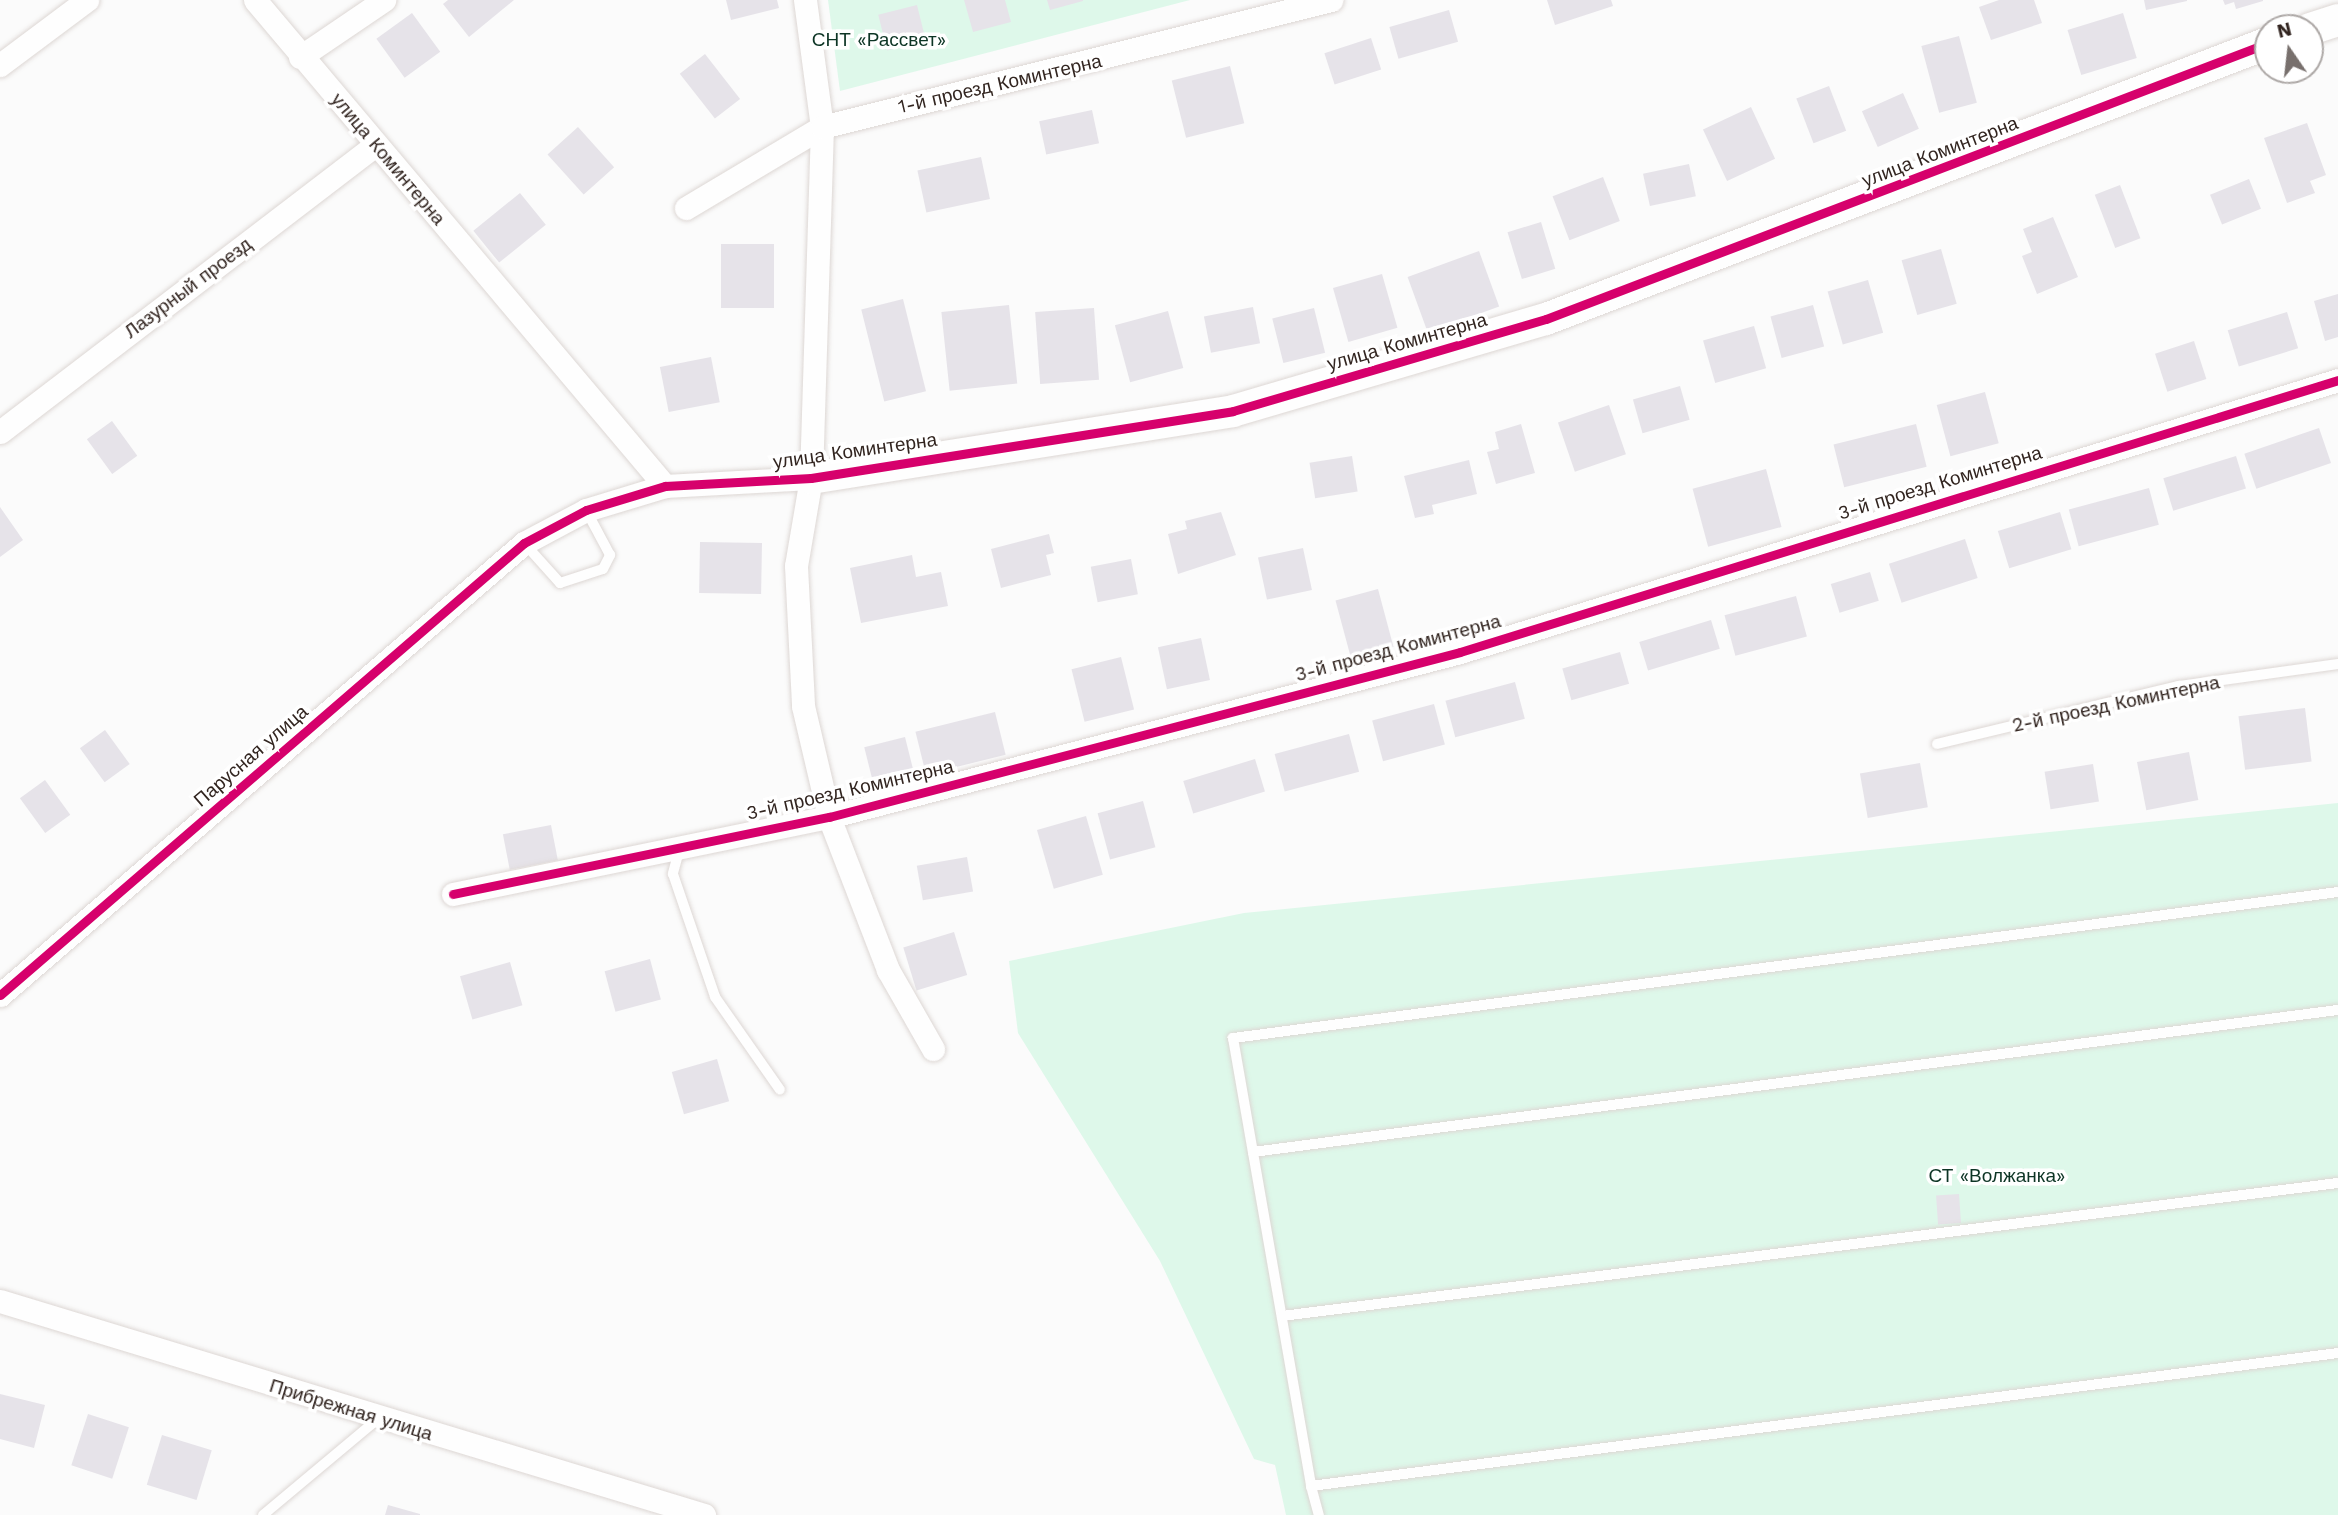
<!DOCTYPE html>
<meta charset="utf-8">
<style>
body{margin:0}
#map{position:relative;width:2338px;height:1515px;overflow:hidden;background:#fbfbfb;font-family:"Work Sans",sans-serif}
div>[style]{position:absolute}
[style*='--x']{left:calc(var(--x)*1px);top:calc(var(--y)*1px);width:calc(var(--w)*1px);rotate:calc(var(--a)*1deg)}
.green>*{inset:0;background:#def8ea}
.building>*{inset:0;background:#e6e3e9;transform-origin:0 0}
.roads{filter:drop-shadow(0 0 2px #ddd7d4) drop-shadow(0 0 2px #ddd7d4)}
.lane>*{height:10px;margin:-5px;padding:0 5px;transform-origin:5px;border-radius:5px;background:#fefefe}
.street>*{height:23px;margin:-11.5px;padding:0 11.5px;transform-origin:11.5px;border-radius:11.5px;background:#fefefe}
.secondary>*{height:32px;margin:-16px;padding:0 16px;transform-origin:16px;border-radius:16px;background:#fefefe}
.cycleway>*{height:9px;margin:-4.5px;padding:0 4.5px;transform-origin:4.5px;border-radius:4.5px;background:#d6006c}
span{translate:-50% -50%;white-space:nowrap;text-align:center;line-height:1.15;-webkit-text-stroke:7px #fff;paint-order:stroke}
.park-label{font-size:19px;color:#0d3525}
.street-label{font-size:19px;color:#322520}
.north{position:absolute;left:2254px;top:14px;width:70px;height:70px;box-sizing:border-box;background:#fff;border:2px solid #ada8a6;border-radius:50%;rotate:346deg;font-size:19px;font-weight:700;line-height:28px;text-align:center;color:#322520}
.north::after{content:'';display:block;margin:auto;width:24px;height:32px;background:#78706d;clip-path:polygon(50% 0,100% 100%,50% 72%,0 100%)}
</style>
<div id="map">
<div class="green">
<i style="clip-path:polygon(828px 0,1190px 0,840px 91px)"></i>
<i style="clip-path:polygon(2338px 803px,2338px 1515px,1286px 1515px,1275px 1465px,1254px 1459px,1160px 1261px,1018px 1033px,1009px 961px,1244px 913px)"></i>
</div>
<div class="building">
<i style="clip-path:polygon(448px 0,514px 0,469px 37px,443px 4px)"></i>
<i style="clip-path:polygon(726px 0,777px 0,779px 8px,731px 20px)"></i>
<i style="clip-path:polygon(964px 0,1005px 0,1011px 22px,973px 32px)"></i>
<i style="clip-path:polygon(1047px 0,1083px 0,1083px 1px,1050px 10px)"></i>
<i style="clip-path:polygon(1547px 0,1611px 0,1613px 6px,1555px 25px)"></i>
<i style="clip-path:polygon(1999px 0,2034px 0,2042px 23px,1991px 40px,1979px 7px)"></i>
<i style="clip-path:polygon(2144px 0,2187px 0,2187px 1px,2146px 10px)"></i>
<i style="clip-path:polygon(2223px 0,2263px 0,2263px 1px,2236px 9px,2234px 2px,2225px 5px)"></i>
<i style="left:917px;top:5px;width:37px;height:40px;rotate:76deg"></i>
<i style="left:1449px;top:10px;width:33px;height:62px;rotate:74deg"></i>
<i style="left:412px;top:13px;width:48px;height:44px;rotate:54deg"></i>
<i style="left:2123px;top:13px;width:47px;height:58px;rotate:73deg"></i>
<i style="left:1959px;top:36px;width:69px;height:39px;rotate:75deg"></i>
<i style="left:1371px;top:38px;width:33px;height:49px;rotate:72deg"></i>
<i style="left:705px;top:54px;width:57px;height:32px;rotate:52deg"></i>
<i style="left:1230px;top:66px;width:59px;height:60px;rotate:76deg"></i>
<i style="left:1829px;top:86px;width:48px;height:35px;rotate:69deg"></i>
<i style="left:1903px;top:93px;width:39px;height:45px;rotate:66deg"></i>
<i style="left:1751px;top:107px;width:57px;height:53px;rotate:65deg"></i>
<i style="left:1092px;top:110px;width:34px;height:54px;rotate:78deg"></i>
<i style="clip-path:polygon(2307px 123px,2326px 175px,2310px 181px,2315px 193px,2287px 203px,2264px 138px)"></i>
<i style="left:578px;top:127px;width:54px;height:41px;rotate:48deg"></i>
<i style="left:981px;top:157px;width:43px;height:65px;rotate:78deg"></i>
<i style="left:1689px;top:164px;width:33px;height:47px;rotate:78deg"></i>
<i style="left:1603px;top:177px;width:47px;height:54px;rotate:69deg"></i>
<i style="left:2249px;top:179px;width:32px;height:42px;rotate:68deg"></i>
<i style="left:2120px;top:185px;width:57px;height:27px;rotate:69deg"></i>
<i style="left:520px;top:193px;width:41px;height:60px;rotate:51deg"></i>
<i style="clip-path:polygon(2053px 217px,2078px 277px,2037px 294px,2022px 256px,2032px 252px,2023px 229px)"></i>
<i style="left:1541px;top:222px;width:49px;height:35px;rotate:73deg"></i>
<i style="left:721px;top:244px;width:53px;height:64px"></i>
<i style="left:1941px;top:249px;width:57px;height:41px;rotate:74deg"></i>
<i style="left:1479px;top:251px;width:59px;height:76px;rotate:70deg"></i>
<i style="left:1382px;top:274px;width:56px;height:51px;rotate:74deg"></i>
<i style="left:1868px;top:280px;width:55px;height:42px;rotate:74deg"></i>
<i style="clip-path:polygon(2338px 294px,2338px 337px,2325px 341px,2314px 301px)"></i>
<i style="left:903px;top:299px;width:95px;height:43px;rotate:76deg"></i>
<i style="left:1009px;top:305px;width:79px;height:68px;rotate:84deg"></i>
<i style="left:1813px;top:305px;width:43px;height:44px;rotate:75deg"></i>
<i style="left:1253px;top:307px;width:37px;height:50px;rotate:79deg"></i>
<i style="left:1094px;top:308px;width:72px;height:59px;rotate:86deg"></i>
<i style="left:1314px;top:308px;width:46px;height:43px;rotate:76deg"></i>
<i style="left:1168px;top:311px;width:59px;height:55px;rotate:75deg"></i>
<i style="left:2287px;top:312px;width:38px;height:62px;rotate:73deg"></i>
<i style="left:1754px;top:326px;width:44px;height:53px;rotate:74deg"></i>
<i style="left:2194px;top:341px;width:40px;height:41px;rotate:72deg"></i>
<i style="left:711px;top:357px;width:46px;height:52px;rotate:79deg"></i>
<i style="left:1680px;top:386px;width:35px;height:49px;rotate:74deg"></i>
<i style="left:1985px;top:392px;width:53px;height:50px;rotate:75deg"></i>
<i style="left:1609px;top:405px;width:52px;height:54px;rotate:71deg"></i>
<i style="left:112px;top:421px;width:43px;height:31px;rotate:54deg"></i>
<i style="clip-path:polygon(1521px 424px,1535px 473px,1496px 484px,1487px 452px,1499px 449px,1495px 432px)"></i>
<i style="left:1916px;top:424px;width:44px;height:85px;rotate:76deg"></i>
<i style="left:2319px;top:428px;width:37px;height:79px;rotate:71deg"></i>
<i style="left:1352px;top:456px;width:36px;height:43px;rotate:81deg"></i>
<i style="left:2236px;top:456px;width:34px;height:76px;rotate:73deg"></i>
<i style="clip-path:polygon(1469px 460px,1477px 494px,1432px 505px,1434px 514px,1415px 518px,1404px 476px)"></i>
<i style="left:1766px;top:469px;width:60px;height:76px;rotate:75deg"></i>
<i style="left:2149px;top:488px;width:38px;height:83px;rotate:75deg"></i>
<i style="clip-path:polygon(0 507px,23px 540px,0 557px)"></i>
<i style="clip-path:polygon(1221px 512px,1236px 555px,1178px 574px,1168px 534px,1187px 529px,1185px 521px)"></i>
<i style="left:2060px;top:512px;width:39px;height:65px;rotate:73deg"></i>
<i style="clip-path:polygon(1049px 534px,1054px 553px,1046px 555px,1051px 575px,1001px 588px,991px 549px)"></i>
<i style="left:1965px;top:539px;width:41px;height:80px;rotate:72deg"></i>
<i style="left:700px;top:542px;width:62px;height:51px;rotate:1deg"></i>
<i style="left:1303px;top:548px;width:43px;height:46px;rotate:78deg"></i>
<i style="clip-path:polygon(912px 555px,916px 577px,941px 572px,948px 606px,861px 623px,850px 568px)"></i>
<i style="left:1131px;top:559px;width:36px;height:41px;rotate:79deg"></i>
<i style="left:1870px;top:572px;width:30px;height:41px;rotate:73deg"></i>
<i style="left:1378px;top:589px;width:60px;height:44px;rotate:75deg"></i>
<i style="left:1796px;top:596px;width:42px;height:74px;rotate:75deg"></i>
<i style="left:1711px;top:620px;width:30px;height:75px;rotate:73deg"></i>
<i style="left:1201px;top:638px;width:43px;height:44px;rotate:78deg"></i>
<i style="left:1620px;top:652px;width:33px;height:60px;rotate:74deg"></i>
<i style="left:1121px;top:657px;width:54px;height:51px;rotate:76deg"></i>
<i style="left:1515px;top:682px;width:38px;height:72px;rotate:75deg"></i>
<i style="left:1434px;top:704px;width:42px;height:64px;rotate:75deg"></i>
<i style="left:2305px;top:708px;width:54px;height:67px;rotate:83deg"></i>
<i style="left:995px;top:712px;width:44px;height:82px;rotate:76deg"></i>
<i style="left:105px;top:730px;width:42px;height:31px;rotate:54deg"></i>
<i style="left:1349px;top:734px;width:39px;height:77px;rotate:75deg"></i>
<i style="left:905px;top:737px;width:41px;height:42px;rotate:76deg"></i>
<i style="left:2189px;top:752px;width:49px;height:53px;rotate:79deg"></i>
<i style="left:1255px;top:759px;width:34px;height:75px;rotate:73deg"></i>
<i style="left:1920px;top:763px;width:45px;height:61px;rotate:80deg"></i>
<i style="left:2093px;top:764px;width:38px;height:49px;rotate:81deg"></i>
<i style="left:45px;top:780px;width:43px;height:31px;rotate:54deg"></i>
<i style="left:1143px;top:801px;width:48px;height:47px;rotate:75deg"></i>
<i style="left:1086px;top:816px;width:61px;height:51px;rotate:74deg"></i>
<i style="left:551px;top:825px;width:36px;height:49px;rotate:79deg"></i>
<i style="left:967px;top:857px;width:35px;height:51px;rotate:80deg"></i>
<i style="left:954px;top:932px;width:45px;height:53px;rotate:73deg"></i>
<i style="left:650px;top:959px;width:42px;height:47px;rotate:75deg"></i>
<i style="left:510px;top:962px;width:45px;height:52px;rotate:74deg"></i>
<i style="left:717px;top:1059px;width:44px;height:47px;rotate:74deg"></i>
<i style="left:1959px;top:1194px;width:29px;height:23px;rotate:86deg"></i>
<i style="clip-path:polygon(0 1394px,45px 1405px,34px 1448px,0 1439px)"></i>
<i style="left:88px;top:1414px;width:43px;height:54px;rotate:18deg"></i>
<i style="left:162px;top:1435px;width:52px;height:52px;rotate:17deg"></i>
<i style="clip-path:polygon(388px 1505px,420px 1514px,420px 1515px,385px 1515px)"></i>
</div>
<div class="roads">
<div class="lane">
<i style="--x:524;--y:543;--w:54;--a:48"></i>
<i style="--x:560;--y:583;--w:45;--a:-18"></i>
<i style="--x:603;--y:569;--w:16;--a:-63"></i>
<i style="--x:610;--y:555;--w:51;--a:-118.1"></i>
<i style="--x:1937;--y:744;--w:249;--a:-13.5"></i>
<i style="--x:2179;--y:686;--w:161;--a:-7.9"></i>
<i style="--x:680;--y:847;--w:28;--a:105"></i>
<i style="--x:673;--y:874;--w:130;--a:71.1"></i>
<i style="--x:715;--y:997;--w:113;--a:55"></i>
<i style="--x:2338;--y:892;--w:1115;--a:172.47"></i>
<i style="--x:1233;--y:1038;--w:455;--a:80.1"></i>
<i style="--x:1311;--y:1486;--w:1036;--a:-7.38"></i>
<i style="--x:1253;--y:1152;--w:1094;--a:-7.46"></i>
<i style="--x:1282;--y:1316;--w:1064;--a:-7.18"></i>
<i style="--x:1311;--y:1486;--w:30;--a:75"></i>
<i style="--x:263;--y:1515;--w:150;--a:-39.9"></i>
</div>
<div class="street">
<i style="--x:255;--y:0;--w:636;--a:49.85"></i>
<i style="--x:805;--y:0;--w:128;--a:82.4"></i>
<i style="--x:822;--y:127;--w:351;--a:91.8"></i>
<i style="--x:811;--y:478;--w:89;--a:99.7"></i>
<i style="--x:796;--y:566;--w:140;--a:87.1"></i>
<i style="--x:803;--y:706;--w:114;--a:76.8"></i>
<i style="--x:829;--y:817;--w:164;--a:68.9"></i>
<i style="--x:888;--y:970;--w:91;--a:60.3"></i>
<i style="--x:300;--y:57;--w:102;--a:-34.2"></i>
<i style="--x:0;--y:65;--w:109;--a:-36.8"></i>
<i style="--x:686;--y:208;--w:158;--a:-30.8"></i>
<i style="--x:822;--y:127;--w:525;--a:-14.01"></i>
<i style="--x:0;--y:432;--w:473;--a:-37.4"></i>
<i style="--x:453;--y:894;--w:384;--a:-11.6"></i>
<i style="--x:829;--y:817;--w:652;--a:-14.65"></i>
<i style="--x:1460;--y:652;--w:919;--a:-17.21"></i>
<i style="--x:0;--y:995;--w:692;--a:-40.78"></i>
<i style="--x:524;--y:543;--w:70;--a:-28"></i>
<i style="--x:586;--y:510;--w:83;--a:-16.9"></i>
<i style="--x:665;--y:486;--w:146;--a:-3.1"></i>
<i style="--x:0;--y:1301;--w:736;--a:16.91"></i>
</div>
<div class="secondary">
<i style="--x:2310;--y:29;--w:29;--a:-18"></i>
<i style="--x:811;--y:478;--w:427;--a:-9"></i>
<i style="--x:1233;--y:411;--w:326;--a:-16.4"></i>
<i style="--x:1546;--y:319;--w:773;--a:-20.92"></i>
</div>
</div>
<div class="cycleway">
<i style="--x:453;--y:894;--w:384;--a:-11.6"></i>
<i style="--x:829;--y:817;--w:652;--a:-14.65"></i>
<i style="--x:1460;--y:652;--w:919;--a:-17.21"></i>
<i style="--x:0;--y:995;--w:692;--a:-40.78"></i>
<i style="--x:524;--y:543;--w:70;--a:-28"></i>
<i style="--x:586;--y:510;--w:83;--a:-16.9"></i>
<i style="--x:665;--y:486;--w:146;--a:-3.1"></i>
<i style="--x:811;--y:478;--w:427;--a:-9"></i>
<i style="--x:1233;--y:411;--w:326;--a:-16.4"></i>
<i style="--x:1546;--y:319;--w:773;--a:-20.92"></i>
</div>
<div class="park-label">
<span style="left:879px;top:40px">СНТ «Рассвет»</span>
<span style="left:1997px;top:1176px">СТ «Волжанка»</span>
</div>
<div class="street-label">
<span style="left:1000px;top:84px;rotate:-13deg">1-й проезд Коминтерна</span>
<span style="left:1940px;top:152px;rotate:-21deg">улица Коминтерна</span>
<span style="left:388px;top:159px;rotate:50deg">улица Коминтерна</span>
<span style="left:188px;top:288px;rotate:-37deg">Лазурный проезд</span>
<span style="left:1407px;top:342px;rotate:-16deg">улица Коминтерна</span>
<span style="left:855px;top:451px;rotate:-8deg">улица Коминтерна</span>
<span style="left:1940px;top:483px;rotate:-17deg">3-й проезд Коминтерна</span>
<span style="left:1398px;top:648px;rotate:-15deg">3-й проезд Коминтерна</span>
<span style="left:2116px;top:704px;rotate:-12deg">2-й проезд Коминтерна</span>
<span style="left:251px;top:756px;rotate:-41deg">Парусная улица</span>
<span style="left:850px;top:790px;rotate:-13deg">3-й проезд Коминтерна</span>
<span style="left:351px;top:1410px;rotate:17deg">Прибрежная улица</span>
</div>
<div class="north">N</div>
</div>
